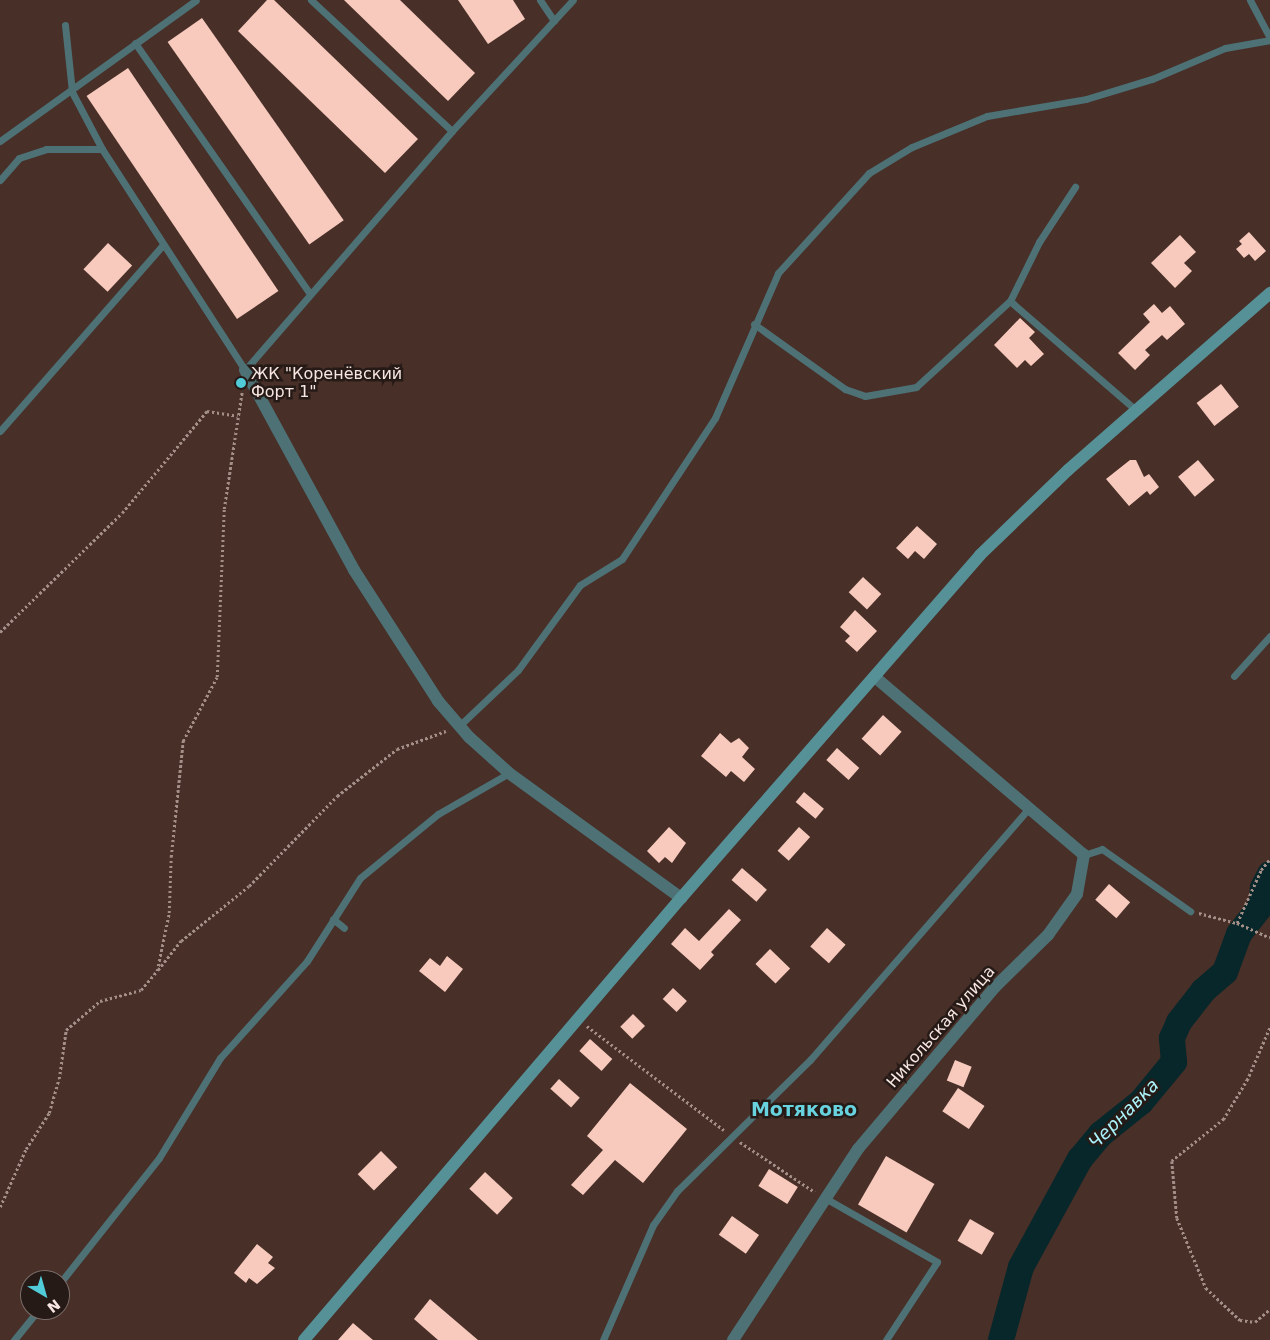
<!DOCTYPE html>
<meta charset="utf-8">
<style>
body{margin:0}
#map{position:relative;width:1270px;height:1340px;overflow:hidden;background:#482f28;font-family:"DejaVu Sans",sans-serif}
div>[style]{position:absolute}
[style*='--x']{left:calc(var(--x)*1px);top:calc(var(--y)*1px);width:calc(var(--w)*1px);rotate:calc(var(--a)*1deg)}
.river>*{height:26px;margin:-13px;padding:0 13px;transform-origin:13px;border-radius:13px;background:#07272a}
.building>*{inset:0;background:#f7cabd;transform-origin:0 0}
.path>*{height:2.5px;margin-top:-1.25px;transform-origin:0;background:repeating-linear-gradient(90deg,#a38e88 0 2.5px,transparent 0 5px)}
.service>*{height:7px;margin:-3.5px;padding:0 3.5px;transform-origin:3.5px;border-radius:3.5px;background:#4d7175}
.minor>*{height:12px;margin:-6px;padding:0 6px;transform-origin:6px;border-radius:6px;background:#4d7175}
.secondary>*{height:12px;margin:-6px;padding:0 6px;transform-origin:6px;border-radius:6px;background:#569197}
.dots>*{width:14px;height:14px;translate:-50% -50%;box-sizing:border-box;border:2px solid #261a17;border-radius:50%}
span{translate:-50% -50%;white-space:nowrap;text-align:center;line-height:1.15;-webkit-text-stroke:5px #261a17;paint-order:stroke}
.poi-label{font-size:16px;color:#f7e6e1}
.left{translate:0 -50%;text-align:left}
.street-label{font-size:16px;color:#f7e6e1}
.water-label{font-size:18px;color:#aaf3fb;font-style:italic}
.quarter-label{font-size:19px;color:#68d3df;font-weight:700}
.north{position:absolute;left:20px;top:1270px;width:50px;height:50px;box-sizing:border-box;background:#261a17;border:1px solid #7a6c68;border-radius:50%;rotate:142deg;font-size:14px;font-weight:700;line-height:20px;text-align:center;color:#f7e6e1}
.north::after{content:'';display:block;margin:auto;width:18px;height:22px;background:#52cbd8;clip-path:polygon(50% 0,100% 100%,50% 72%,0 100%)}
</style>
<div id="map">
<div class="river">
<i style="--x:1001;--y:1340;--w:76;--a:-74.7"></i>
<i style="--x:1021;--y:1267;--w:123;--a:-61.4"></i>
<i style="--x:1080;--y:1159;--w:33;--a:-50"></i>
<i style="--x:1101;--y:1134;--w:51;--a:-38.7"></i>
<i style="--x:1141;--y:1102;--w:52;--a:-50.5"></i>
<i style="--x:1174;--y:1062;--w:24;--a:-95"></i>
<i style="--x:1172;--y:1038;--w:17;--a:-66"></i>
<i style="--x:1179;--y:1022;--w:39;--a:-52"></i>
<i style="--x:1203;--y:991;--w:29;--a:-41"></i>
<i style="--x:1225;--y:972;--w:40;--a:-69.8"></i>
<i style="--x:1239;--y:934;--w:37;--a:-52"></i>
<i style="--x:1262;--y:905;--w:17;--a:-87"></i>
<i style="--x:1263;--y:888;--w:16;--a:-63"></i>
</div>
<div class="building">
<i style="clip-path:polygon(267px 0,274px 0,418px 139px,385px 173px,238px 31px)"></i>
<i style="clip-path:polygon(344px 0,400px 0,475px 73px,448px 101px)"></i>
<i style="clip-path:polygon(458px 0,513px 0,525px 19px,488px 44px)"></i>
<i style="left:202px;top:18px;width:247px;height:42px;rotate:55deg"></i>
<i style="left:128px;top:68px;width:269px;height:50px;rotate:56deg"></i>
<i style="clip-path:polygon(1249px 232px,1266px 251px,1255px 261px,1249px 254px,1244px 258px,1236px 249px,1242px 244px,1239px 241px)"></i>
<i style="clip-path:polygon(1180px 235px,1196px 252px,1184px 263px,1192px 271px,1175px 288px,1151px 263px)"></i>
<i style="left:108px;top:243px;width:33px;height:36px;rotate:43deg"></i>
<i style="clip-path:polygon(1154px 304px,1162px 313px,1170px 306px,1185px 324px,1167px 340px,1162px 335px,1145px 350px,1150px 355px,1135px 370px,1118px 353px,1150px 322px,1143px 314px)"></i>
<i style="clip-path:polygon(1020px 318px,1035px 332px,1029px 338px,1044px 354px,1031px 366px,1025px 360px,1017px 368px,994px 345px)"></i>
<i style="left:1221px;top:384px;width:29px;height:31px;rotate:52deg"></i>
<i style="clip-path:polygon(1130px 460px,1136px 460px,1144px 477px,1149px 474px,1159px 487px,1150px 495px,1147px 491px,1129px 506px,1106px 479px)"></i>
<i style="left:1198px;top:460px;width:26px;height:26px;rotate:50deg"></i>
<i style="clip-path:polygon(917px 526px,937px 544px,924px 559px,915px 551px,908px 559px,896px 548px)"></i>
<i style="left:863px;top:577px;width:25px;height:21px;rotate:43deg"></i>
<i style="clip-path:polygon(855px 610px,877px 631px,857px 652px,845px 641px,850px 636px,840px 627px)"></i>
<i style="left:883px;top:715px;width:25px;height:32px;rotate:42deg"></i>
<i style="clip-path:polygon(720px 733px,731px 743px,739px 738px,749px 748px,742px 757px,755px 769px,744px 782px,731px 771px,726px 777px,701px 756px)"></i>
<i style="left:837px;top:748px;width:30px;height:16px;rotate:42deg"></i>
<i style="left:804px;top:792px;width:26px;height:13px;rotate:40deg"></i>
<i style="clip-path:polygon(669px 827px,686px 843px,672px 863px,665px 857px,659px 863px,647px 851px)"></i>
<i style="left:799px;top:827px;width:15px;height:32px;rotate:42deg"></i>
<i style="left:742px;top:868px;width:33px;height:16px;rotate:41deg"></i>
<i style="left:1109px;top:884px;width:28px;height:21px;rotate:41deg"></i>
<i style="clip-path:polygon(729px 909px,741px 920px,711px 952px,714px 955px,700px 970px,671px 944px,685px 928px,699px 941px)"></i>
<i style="left:827px;top:928px;width:25px;height:25px;rotate:42deg"></i>
<i style="left:770px;top:949px;width:28px;height:21px;rotate:44deg"></i>
<i style="clip-path:polygon(447px 956px,463px 969px,445px 992px,419px 971px,430px 958px,440px 966px)"></i>
<i style="left:673px;top:988px;width:19px;height:15px;rotate:43deg"></i>
<i style="left:633px;top:1014px;width:17px;height:18px;rotate:45deg"></i>
<i style="left:590px;top:1039px;width:30px;height:16px;rotate:42deg"></i>
<i style="left:955px;top:1060px;width:18px;height:22px;rotate:22deg"></i>
<i style="left:559px;top:1079px;width:28px;height:13px;rotate:42deg"></i>
<i style="clip-path:polygon(630px 1083px,687px 1129px,643px 1183px,615px 1160px,583px 1195px,571px 1185px,603px 1150px,587px 1136px)"></i>
<i style="left:958px;top:1088px;width:32px;height:28px;rotate:34deg"></i>
<i style="left:381px;top:1151px;width:23px;height:33px;rotate:45deg"></i>
<i style="left:886px;top:1156px;width:56px;height:56px;rotate:30deg"></i>
<i style="left:769px;top:1169px;width:34px;height:20px;rotate:32deg"></i>
<i style="left:485px;top:1172px;width:38px;height:23px;rotate:43deg"></i>
<i style="left:732px;top:1216px;width:33px;height:23px;rotate:35deg"></i>
<i style="left:970px;top:1219px;width:28px;height:25px;rotate:30deg"></i>
<i style="clip-path:polygon(257px 1244px,273px 1257px,268px 1263px,275px 1268px,257px 1284px,249px 1278px,246px 1283px,234px 1273px)"></i>
<i style="clip-path:polygon(430px 1299px,478px 1340px,438px 1340px,414px 1319px)"></i>
<i style="clip-path:polygon(353px 1323px,373px 1340px,338px 1340px)"></i>
</div>
<div class="path">
<i style="--x:0;--y:632;--w:170;--a:-44.3"></i>
<i style="--x:122;--y:513;--w:133;--a:-50.2"></i>
<i style="--x:207;--y:411;--w:31;--a:9"></i>
<i style="--x:1199;--y:913;--w:39;--a:15"></i>
<i style="--x:1237;--y:923;--w:36;--a:24"></i>
<i style="--x:1237;--y:923;--w:58;--a:-65.6"></i>
<i style="--x:1261;--y:870;--w:14;--a:-51"></i>
<i style="--x:158;--y:970;--w:37;--a:-52"></i>
<i style="--x:181;--y:941;--w:87;--a:-39"></i>
<i style="--x:249;--y:886;--w:126;--a:-45.6"></i>
<i style="--x:337;--y:796;--w:76;--a:-38.1"></i>
<i style="--x:397;--y:749;--w:52;--a:-20.2"></i>
<i style="--x:587;--y:1026;--w:172;--a:37.2"></i>
<i style="--x:1270;--y:1028;--w:56;--a:113.3"></i>
<i style="--x:1248;--y:1079;--w:47;--a:121"></i>
<i style="--x:1224;--y:1119;--w:67;--a:141.1"></i>
<i style="--x:1172;--y:1161;--w:57;--a:85"></i>
<i style="--x:1177;--y:1218;--w:76;--a:67.5"></i>
<i style="--x:1206;--y:1288;--w:47;--a:43.3"></i>
<i style="--x:1240;--y:1320;--w:15;--a:8"></i>
<i style="--x:1255;--y:1322;--w:20;--a:-41"></i>
<i style="--x:740;--y:1142;--w:90;--a:33.7"></i>
<i style="--x:0;--y:1207;--w:64;--a:-65.9"></i>
<i style="--x:26;--y:1149;--w:43;--a:-57.4"></i>
<i style="--x:49;--y:1113;--w:35;--a:-74"></i>
<i style="--x:59;--y:1079;--w:49;--a:-81.9"></i>
<i style="--x:66;--y:1030;--w:45;--a:-40.5"></i>
<i style="--x:100;--y:1001;--w:42;--a:-15"></i>
<i style="--x:141;--y:990;--w:25;--a:-50"></i>
<i style="--x:157;--y:971;--w:59;--a:-78.3"></i>
<i style="--x:169;--y:913;--w:56;--a:-88"></i>
<i style="--x:171;--y:857;--w:117;--a:-84.1"></i>
<i style="--x:183;--y:741;--w:72;--a:-62"></i>
<i style="--x:217;--y:677;--w:168;--a:-87.6"></i>
<i style="--x:224;--y:509;--w:119;--a:-81.3"></i>
</div>
<div class="service">
<i style="--x:311;--y:0;--w:192;--a:42.9"></i>
<i style="--x:540;--y:0;--w:25;--a:56"></i>
<i style="--x:1250;--y:0;--w:43;--a:62.2"></i>
<i style="--x:65;--y:25;--w:67;--a:84"></i>
<i style="--x:72;--y:92;--w:64;--a:62.2"></i>
<i style="--x:102;--y:149;--w:263;--a:57.1"></i>
<i style="--x:245;--y:370;--w:316;--a:-49.1"></i>
<i style="--x:452;--y:131;--w:178;--a:-47.3"></i>
<i style="--x:135;--y:43;--w:306;--a:55.1"></i>
<i style="--x:0;--y:141;--w:241;--a:-35.7"></i>
<i style="--x:0;--y:180;--w:29;--a:-49"></i>
<i style="--x:19;--y:158;--w:28;--a:-18"></i>
<i style="--x:46;--y:149;--w:56;--a:0"></i>
<i style="--x:1010;--y:301;--w:167;--a:40.9"></i>
<i style="--x:754;--y:324;--w:112;--a:35.5"></i>
<i style="--x:845;--y:389;--w:21;--a:19"></i>
<i style="--x:865;--y:396;--w:52;--a:-10"></i>
<i style="--x:916;--y:387;--w:127;--a:-42.5"></i>
<i style="--x:1010;--y:301;--w:66;--a:-63.8"></i>
<i style="--x:1039;--y:242;--w:66;--a:-56.8"></i>
<i style="--x:0;--y:431;--w:247;--a:-48.8"></i>
<i style="--x:1234;--y:676;--w:54;--a:-48"></i>
<i style="--x:459;--y:726;--w:81;--a:-43.5"></i>
<i style="--x:518;--y:670;--w:105;--a:-53.9"></i>
<i style="--x:580;--y:585;--w:49;--a:-31.8"></i>
<i style="--x:622;--y:559;--w:169;--a:-56.6"></i>
<i style="--x:715;--y:418;--w:158;--a:-66.5"></i>
<i style="--x:778;--y:273;--w:135;--a:-47.7"></i>
<i style="--x:869;--y:173;--w:50;--a:-31.2"></i>
<i style="--x:912;--y:147;--w:81;--a:-22.5"></i>
<i style="--x:987;--y:116;--w:100;--a:-9.7"></i>
<i style="--x:1086;--y:99;--w:69;--a:-16.9"></i>
<i style="--x:1152;--y:79;--w:79;--a:-23"></i>
<i style="--x:1225;--y:48;--w:46;--a:-10.1"></i>
<i style="--x:1084;--y:855;--w:19;--a:-18"></i>
<i style="--x:1102;--y:849;--w:108;--a:35.2"></i>
<i style="--x:333;--y:919;--w:14;--a:39"></i>
<i style="--x:825;--y:1198;--w:129;--a:29.7"></i>
<i style="--x:937;--y:1262;--w:93;--a:123.2"></i>
<i style="--x:60;--y:1283;--w:159;--a:-51.6"></i>
<i style="--x:159;--y:1158;--w:117;--a:-58.6"></i>
<i style="--x:220;--y:1058;--w:130;--a:-48.1"></i>
<i style="--x:307;--y:961;--w:98;--a:-57.4"></i>
<i style="--x:360;--y:878;--w:101;--a:-39.4"></i>
<i style="--x:438;--y:814;--w:82;--a:-30"></i>
<i style="--x:14;--y:1340;--w:38;--a:-51"></i>
<i style="--x:603;--y:1340;--w:125;--a:-66.5"></i>
<i style="--x:653;--y:1225;--w:42;--a:-54.8"></i>
<i style="--x:677;--y:1191;--w:187;--a:-44.6"></i>
<i style="--x:810;--y:1060;--w:332;--a:-49"></i>
</div>
<div class="minor">
<i style="--x:245;--y:370;--w:228;--a:61.4"></i>
<i style="--x:354;--y:570;--w:156;--a:57.3"></i>
<i style="--x:438;--y:701;--w:48;--a:49.3"></i>
<i style="--x:469;--y:737;--w:54;--a:42"></i>
<i style="--x:509;--y:773;--w:213;--a:36"></i>
<i style="--x:733;--y:1340;--w:228;--a:-56.8"></i>
<i style="--x:858;--y:1149;--w:212;--a:-49.8"></i>
<i style="--x:995;--y:987;--w:74;--a:-44.5"></i>
<i style="--x:1048;--y:935;--w:50;--a:-54.7"></i>
<i style="--x:1077;--y:894;--w:40;--a:-80"></i>
<i style="--x:1084;--y:855;--w:275;--a:-139.6"></i>
</div>
<div class="secondary">
<i style="--x:304;--y:1340;--w:581;--a:-49.54"></i>
<i style="--x:681;--y:898;--w:455;--a:-48.9"></i>
<i style="--x:980;--y:555;--w:122;--a:-44"></i>
<i style="--x:1068;--y:470;--w:269;--a:-41.2"></i>
</div>
<div class="dots">
<i style="left:241px;top:383px;background:#52cbd8"></i>
</div>
<div class="poi-label">
<span class="left" style="left:251px;top:383px">ЖК "Коренёвский<br>Форт 1"</span>
</div>
<div class="street-label">
<span style="left:941px;top:1027px;rotate:-49deg">Никольская улица</span>
</div>
<div class="water-label">
<span style="left:1124px;top:1114px;rotate:-45deg">Чернавка</span>
</div>
<div class="quarter-label">
<span style="left:804px;top:1110px">Мотяково</span>
</div>
<div class="north">N</div>
</div>
